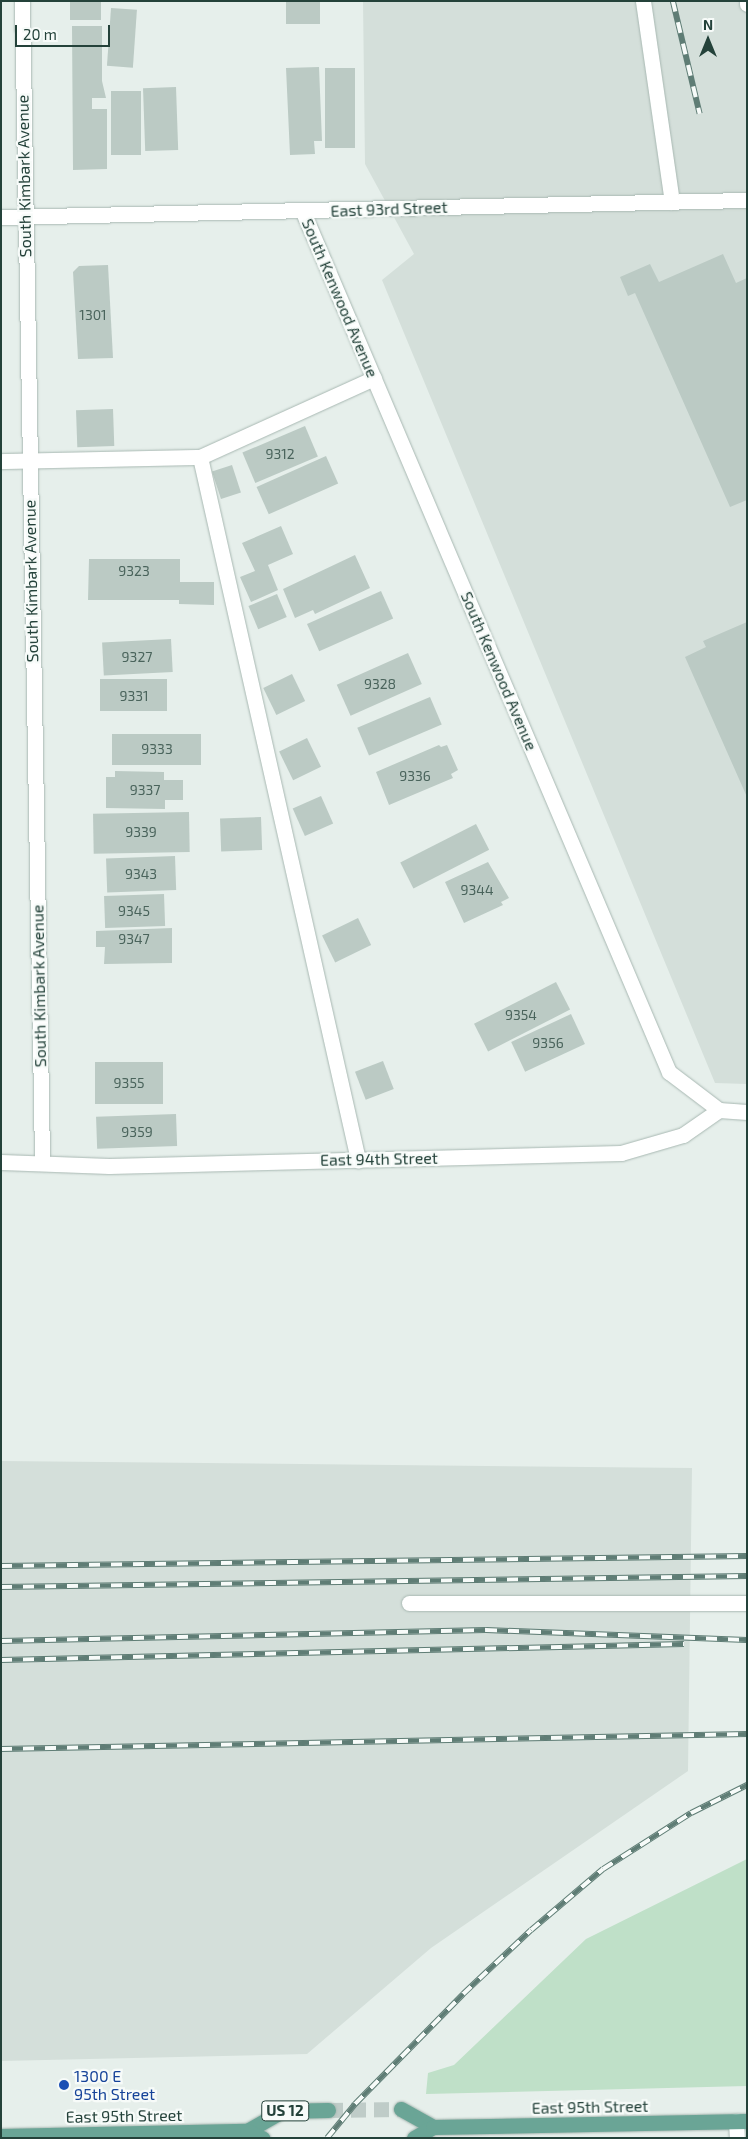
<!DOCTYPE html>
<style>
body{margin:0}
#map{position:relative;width:748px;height:2139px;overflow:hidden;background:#e6efeb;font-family:"Exo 2",sans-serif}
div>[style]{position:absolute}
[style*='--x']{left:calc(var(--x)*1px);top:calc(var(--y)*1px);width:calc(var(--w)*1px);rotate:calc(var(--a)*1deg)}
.built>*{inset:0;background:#d4dfda}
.green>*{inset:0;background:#bfe0c8}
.building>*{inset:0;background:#bbcac4;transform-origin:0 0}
.major-tunnel>*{height:15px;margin-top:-7.5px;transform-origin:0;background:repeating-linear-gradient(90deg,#bfccc8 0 15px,transparent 0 23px)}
.roads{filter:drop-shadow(0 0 1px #a8b8b2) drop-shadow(0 0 1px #a8b8b2)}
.minor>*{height:15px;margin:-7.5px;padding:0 7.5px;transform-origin:7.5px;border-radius:7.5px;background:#fff}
.major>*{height:15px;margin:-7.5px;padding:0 7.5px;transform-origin:7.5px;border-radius:7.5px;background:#6aa596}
.rail>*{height:5.5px;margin-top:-2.75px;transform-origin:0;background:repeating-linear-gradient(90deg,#f7fbf9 0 11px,#5f7d75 0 22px);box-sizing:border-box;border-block:1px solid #5f7d75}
.dots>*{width:14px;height:14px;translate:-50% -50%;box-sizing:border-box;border:2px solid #f7fbf9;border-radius:50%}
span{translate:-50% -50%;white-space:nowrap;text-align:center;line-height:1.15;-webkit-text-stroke:4.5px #f7fbf9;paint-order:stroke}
.number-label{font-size:14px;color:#4a645c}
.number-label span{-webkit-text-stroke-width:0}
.shield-label span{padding:1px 4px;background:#f7fbf9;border:1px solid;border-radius:4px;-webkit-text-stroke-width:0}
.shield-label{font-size:15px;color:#24423a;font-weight:700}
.street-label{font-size:16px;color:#24423a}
.transit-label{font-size:16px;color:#164399}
.left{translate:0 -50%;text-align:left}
.frame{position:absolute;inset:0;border:2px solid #24423a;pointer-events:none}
.north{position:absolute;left:683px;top:15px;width:50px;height:50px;-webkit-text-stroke:4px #f7fbf9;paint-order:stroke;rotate:0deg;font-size:14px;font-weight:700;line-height:20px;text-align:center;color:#24423a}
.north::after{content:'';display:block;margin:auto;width:18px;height:22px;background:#24423a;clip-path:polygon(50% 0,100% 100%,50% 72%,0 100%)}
.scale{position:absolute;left:15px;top:25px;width:95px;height:22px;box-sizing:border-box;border:2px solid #24423a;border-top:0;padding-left:6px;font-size:15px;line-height:18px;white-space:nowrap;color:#24423a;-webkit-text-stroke:4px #f7fbf9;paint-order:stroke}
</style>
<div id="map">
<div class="built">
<i style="clip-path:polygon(363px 1px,747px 1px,747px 1084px,715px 1083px,382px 280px,414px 254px,365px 164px)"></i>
<i style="clip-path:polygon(1px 1461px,692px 1468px,688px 1771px,431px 1948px,307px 2054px,1px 2061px)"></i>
</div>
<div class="green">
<i style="clip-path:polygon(747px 1859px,747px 2086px,426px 2094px,428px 2073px,454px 2065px,586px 1939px)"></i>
</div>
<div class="building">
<i style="left:70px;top:1px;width:31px;height:19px"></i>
<i style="left:286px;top:1px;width:34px;height:23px"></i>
<i style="left:111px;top:8px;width:26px;height:58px;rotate:4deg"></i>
<i style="clip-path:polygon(72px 26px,102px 26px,102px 81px,106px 98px,92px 98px,92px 109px,107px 109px,107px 169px,73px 170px)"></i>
<i style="clip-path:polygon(319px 67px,322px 141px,314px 141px,315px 154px,290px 155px,286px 68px)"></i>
<i style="left:325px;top:68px;width:30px;height:80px"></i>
<i style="left:176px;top:87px;width:63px;height:33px;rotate:88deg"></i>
<i style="left:111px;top:91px;width:30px;height:64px"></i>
<i style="clip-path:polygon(723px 254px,736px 283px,747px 278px,747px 500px,730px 507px,635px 293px,628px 296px,620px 277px,650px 264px,659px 282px)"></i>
<i style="clip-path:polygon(108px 265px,113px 358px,78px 359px,73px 272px,79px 266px)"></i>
<i style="left:113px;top:409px;width:37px;height:37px;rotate:88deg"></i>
<i style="left:305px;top:426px;width:33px;height:68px;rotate:67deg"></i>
<i style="left:326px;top:456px;width:30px;height:76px;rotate:66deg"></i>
<i style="left:232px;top:465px;width:29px;height:21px;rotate:72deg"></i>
<i style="clip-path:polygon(281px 526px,293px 554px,268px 565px,278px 590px,251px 602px,240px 577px,255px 571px,242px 543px)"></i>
<i style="clip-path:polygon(355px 555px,370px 588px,315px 614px,313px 610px,295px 618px,283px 589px)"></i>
<i style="clip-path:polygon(89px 559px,180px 559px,180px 582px,214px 582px,214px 605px,179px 604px,179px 600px,88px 600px)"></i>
<i style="left:381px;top:591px;width:30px;height:81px;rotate:66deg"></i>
<i style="left:277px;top:594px;width:25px;height:31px;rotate:67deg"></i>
<i style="clip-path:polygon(747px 622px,747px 797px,685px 657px,706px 647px,703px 641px)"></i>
<i style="left:171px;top:639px;width:33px;height:69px;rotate:87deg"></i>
<i style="left:408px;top:653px;width:34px;height:78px;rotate:66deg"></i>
<i style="left:292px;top:674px;width:30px;height:32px;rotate:64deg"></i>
<i style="left:167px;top:679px;width:32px;height:67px;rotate:90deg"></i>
<i style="left:430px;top:697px;width:30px;height:79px;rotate:67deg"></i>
<i style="left:112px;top:734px;width:89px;height:31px"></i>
<i style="left:307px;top:738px;width:32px;height:31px;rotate:64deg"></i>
<i style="clip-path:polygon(439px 745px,441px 747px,447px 745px,458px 770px,451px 774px,453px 778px,389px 805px,376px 772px)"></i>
<i style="clip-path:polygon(115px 771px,164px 772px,164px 780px,183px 780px,183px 800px,165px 800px,165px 809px,106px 808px,106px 777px,115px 777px)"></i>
<i style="left:321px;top:796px;width:30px;height:31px;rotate:66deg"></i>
<i style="left:189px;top:812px;width:40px;height:96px;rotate:89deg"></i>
<i style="left:261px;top:817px;width:33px;height:41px;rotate:88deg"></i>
<i style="left:476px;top:824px;width:29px;height:85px;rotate:63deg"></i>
<i style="left:175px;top:856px;width:34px;height:69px;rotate:88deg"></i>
<i style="clip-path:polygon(488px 862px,509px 898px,501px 902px,503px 905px,464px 923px,445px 882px)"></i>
<i style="left:164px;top:894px;width:32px;height:60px;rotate:88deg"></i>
<i style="left:358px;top:918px;width:30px;height:40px;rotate:64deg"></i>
<i style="clip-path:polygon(172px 928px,172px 963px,104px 964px,105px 947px,96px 947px,96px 931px)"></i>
<i style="left:556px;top:982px;width:31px;height:92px;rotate:63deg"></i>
<i style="left:571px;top:1014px;width:33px;height:66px;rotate:65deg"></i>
<i style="left:383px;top:1061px;width:30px;height:30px;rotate:69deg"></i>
<i style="left:95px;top:1062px;width:68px;height:42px"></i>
<i style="left:176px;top:1114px;width:32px;height:80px;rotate:88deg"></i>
</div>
<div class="major-tunnel">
<i style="--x:328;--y:2110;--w:73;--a:-0.8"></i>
</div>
<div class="roads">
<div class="minor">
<i style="--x:22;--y:1;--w:1160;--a:89.01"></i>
<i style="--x:643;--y:1;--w:203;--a:81.8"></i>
<i style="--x:747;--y:1;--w:3;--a:90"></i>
<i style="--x:303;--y:212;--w:935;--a:66.95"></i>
<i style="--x:669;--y:1072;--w:63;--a:37.2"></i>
<i style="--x:1;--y:217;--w:746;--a:-1.31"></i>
<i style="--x:200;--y:457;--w:721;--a:77.33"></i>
<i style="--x:1;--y:461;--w:199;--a:-1.2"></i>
<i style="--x:200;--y:457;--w:191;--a:-24.4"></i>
<i style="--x:1;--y:1162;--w:108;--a:2.1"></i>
<i style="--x:109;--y:1166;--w:512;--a:-1.45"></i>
<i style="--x:621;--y:1153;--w:65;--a:-16.2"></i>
<i style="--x:683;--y:1135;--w:44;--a:-34.8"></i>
<i style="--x:719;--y:1110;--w:28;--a:4"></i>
<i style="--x:409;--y:1603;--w:338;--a:0"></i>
<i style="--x:736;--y:2121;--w:17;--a:87"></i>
</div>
<div class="major">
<i style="--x:401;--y:2109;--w:37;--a:29"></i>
<i style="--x:247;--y:2131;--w:40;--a:-29.7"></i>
<i style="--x:282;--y:2111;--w:46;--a:-1.2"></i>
<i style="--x:1;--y:2136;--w:246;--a:-1.2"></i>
<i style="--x:247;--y:2131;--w:17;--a:25"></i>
<i style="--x:414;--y:2138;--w:22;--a:-30"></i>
<i style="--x:433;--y:2127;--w:314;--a:-1.1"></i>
</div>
</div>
<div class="rail">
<i style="--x:673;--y:1;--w:116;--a:76.6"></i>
<i style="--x:1;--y:1566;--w:746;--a:-0.77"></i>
<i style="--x:1;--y:1587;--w:746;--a:-0.84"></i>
<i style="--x:1;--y:1641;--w:485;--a:-1.3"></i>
<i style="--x:486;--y:1630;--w:261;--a:2.2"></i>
<i style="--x:1;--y:1660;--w:683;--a:-1.34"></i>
<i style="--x:1;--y:1749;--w:746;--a:-1.15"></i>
<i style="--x:327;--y:2138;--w:44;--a:-50.5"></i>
<i style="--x:355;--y:2104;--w:154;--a:-45.5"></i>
<i style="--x:463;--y:1994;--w:93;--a:-43.3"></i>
<i style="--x:531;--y:1930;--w:94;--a:-40.3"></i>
<i style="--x:603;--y:1869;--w:104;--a:-32.5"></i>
<i style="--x:691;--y:1813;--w:63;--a:-26.6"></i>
</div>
<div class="dots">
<i style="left:64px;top:2085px;background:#1a4fb4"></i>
</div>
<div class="number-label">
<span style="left:93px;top:315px">1301</span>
<span style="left:280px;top:454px">9312</span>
<span style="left:134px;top:571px">9323</span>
<span style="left:137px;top:657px">9327</span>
<span style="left:380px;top:684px">9328</span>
<span style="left:134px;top:696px">9331</span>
<span style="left:157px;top:749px">9333</span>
<span style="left:415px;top:776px">9336</span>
<span style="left:145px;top:790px">9337</span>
<span style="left:141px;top:832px">9339</span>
<span style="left:141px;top:874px">9343</span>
<span style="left:477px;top:890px">9344</span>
<span style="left:134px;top:911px">9345</span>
<span style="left:134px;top:939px">9347</span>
<span style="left:521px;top:1015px">9354</span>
<span style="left:548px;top:1043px">9356</span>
<span style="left:129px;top:1083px">9355</span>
<span style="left:137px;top:1132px">9359</span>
</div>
<div class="shield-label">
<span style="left:285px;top:2111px">US 12</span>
</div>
<div class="street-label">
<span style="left:24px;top:176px;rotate:-91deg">South Kimbark Avenue</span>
<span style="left:389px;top:209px;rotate:-2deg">East 93rd Street</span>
<span style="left:340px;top:298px;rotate:67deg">South Kenwood Avenue</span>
<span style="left:31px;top:581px;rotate:-91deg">South Kimbark Avenue</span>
<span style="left:499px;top:671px;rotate:67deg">South Kenwood Avenue</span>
<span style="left:39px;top:986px;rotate:-91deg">South Kimbark Avenue</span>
<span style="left:379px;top:1159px;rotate:-1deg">East 94th Street</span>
<span style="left:590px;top:2107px;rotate:-1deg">East 95th Street</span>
<span style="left:124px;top:2116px;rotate:-1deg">East 95th Street</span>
</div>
<div class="transit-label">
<span class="left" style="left:74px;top:2085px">1300 E<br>95th Street</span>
</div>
<div class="frame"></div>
<div class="north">N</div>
<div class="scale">20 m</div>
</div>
